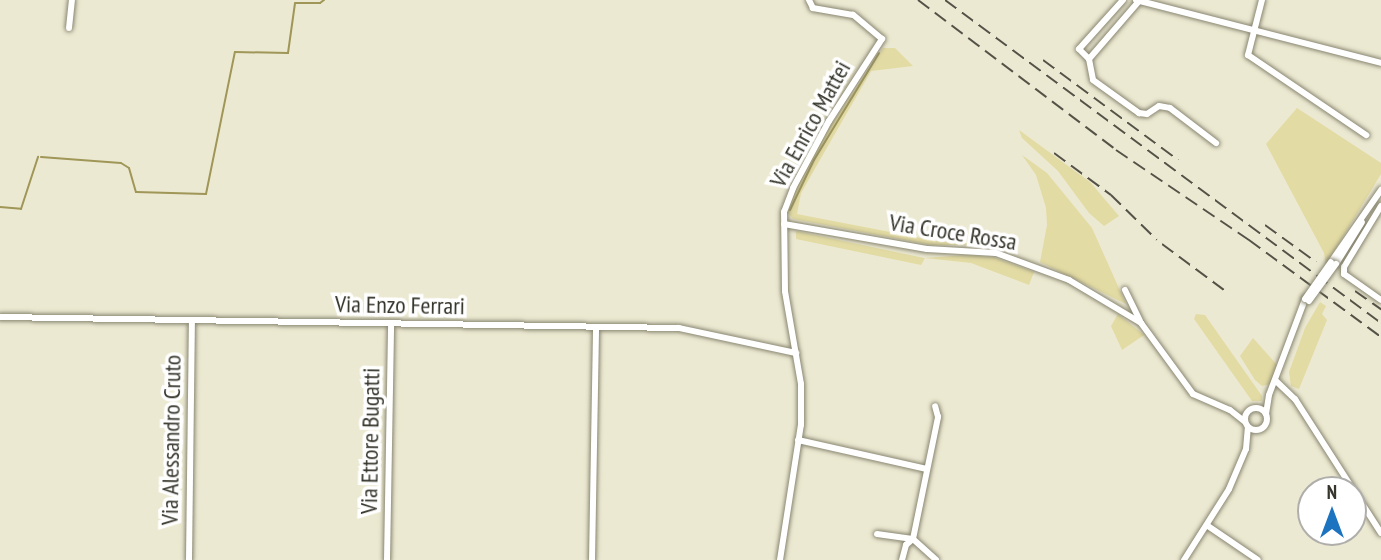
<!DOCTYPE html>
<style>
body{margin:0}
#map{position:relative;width:1381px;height:560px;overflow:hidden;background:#ece9d2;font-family:"PT Sans Narrow",sans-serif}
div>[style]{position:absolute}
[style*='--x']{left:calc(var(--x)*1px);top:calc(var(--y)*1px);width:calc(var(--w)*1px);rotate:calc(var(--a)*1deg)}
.green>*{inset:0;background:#e3dba4}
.stream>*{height:2px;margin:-1px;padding:0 1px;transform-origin:1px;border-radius:1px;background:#9f9657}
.roads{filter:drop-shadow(0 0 2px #898671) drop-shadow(0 0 2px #898671)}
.street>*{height:6px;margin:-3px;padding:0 3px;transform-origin:3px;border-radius:3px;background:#fff}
.street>.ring{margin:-3px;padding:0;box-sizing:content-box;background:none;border:6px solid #fff;border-radius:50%}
.rail>*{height:2px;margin-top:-1px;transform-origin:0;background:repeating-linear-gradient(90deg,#545247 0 14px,transparent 0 21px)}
.bridges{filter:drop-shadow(0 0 2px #898671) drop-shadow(0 0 2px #898671)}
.street-bridge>*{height:6px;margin:-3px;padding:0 3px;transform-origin:3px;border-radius:3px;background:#fff}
span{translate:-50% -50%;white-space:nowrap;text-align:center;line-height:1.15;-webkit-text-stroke:7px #fff;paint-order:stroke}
.street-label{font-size:24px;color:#36352c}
.north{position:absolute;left:1297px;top:476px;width:70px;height:70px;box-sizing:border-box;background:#fff;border:2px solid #afaeab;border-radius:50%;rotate:0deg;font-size:19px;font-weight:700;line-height:28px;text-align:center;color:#36352c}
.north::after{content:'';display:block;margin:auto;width:24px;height:32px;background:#1c73c0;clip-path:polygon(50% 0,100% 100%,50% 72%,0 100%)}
</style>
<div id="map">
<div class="green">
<i style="clip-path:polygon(883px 48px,895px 48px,913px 66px,871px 71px,801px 193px,797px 214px,942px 242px,973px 241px,969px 245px,931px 245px,793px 219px,786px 211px,793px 191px,831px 125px)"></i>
<i style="clip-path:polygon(1297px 108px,1381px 163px,1381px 174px,1326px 265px,1324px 253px,1266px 144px)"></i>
<i style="clip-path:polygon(1019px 130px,1090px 182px,1119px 216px,1104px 226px,1089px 213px,1058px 171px,1022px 138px)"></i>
<i style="clip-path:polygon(1022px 155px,1047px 173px,1092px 228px,1126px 304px,1040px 262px,1047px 225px,1046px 208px,1036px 175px)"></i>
<i style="clip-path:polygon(796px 231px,924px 258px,967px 255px,993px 257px,1034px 272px,1029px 285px,971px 263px,925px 258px,921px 265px,796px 239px)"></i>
<i style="clip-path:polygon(1320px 302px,1326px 306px,1322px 314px,1327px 320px,1299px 389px,1291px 386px,1289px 372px,1305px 328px)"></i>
<i style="clip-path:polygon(1118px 314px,1144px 335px,1122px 350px,1111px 326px)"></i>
<i style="clip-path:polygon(1196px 314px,1205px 315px,1262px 396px,1262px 401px,1252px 401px,1194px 319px)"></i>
<i style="clip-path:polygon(1253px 338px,1278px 366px,1270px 384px,1262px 386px,1255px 380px,1240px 356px)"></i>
</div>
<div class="stream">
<i style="--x:41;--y:157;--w:80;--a:4.3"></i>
<i style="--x:121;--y:163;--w:9;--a:32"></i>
<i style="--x:129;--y:168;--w:25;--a:74"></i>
<i style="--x:136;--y:192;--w:70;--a:1.6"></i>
<i style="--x:206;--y:194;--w:145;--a:-78.5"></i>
<i style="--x:235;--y:52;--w:53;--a:1.1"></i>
<i style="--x:288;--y:53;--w:50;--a:-82"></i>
<i style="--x:295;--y:3;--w:25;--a:0"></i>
<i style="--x:320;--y:3;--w:5;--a:-37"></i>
<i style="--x:0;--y:207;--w:21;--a:5"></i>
<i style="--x:21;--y:209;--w:55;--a:-71.9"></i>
<i style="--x:790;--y:210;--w:55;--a:-64.4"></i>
<i style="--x:814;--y:160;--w:125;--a:-58.7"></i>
</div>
<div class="roads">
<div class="street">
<i style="--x:1123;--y:0;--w:66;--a:131.9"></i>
<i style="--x:1079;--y:49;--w:14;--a:45"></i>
<i style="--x:1089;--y:59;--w:77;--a:-49.2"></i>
<i style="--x:1136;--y:0;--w:253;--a:14.4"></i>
<i style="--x:1262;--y:0;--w:57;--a:104.3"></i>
<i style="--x:1248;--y:55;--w:143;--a:34.1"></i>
<i style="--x:69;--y:28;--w:28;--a:-84"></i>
<i style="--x:1089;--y:59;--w:21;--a:79"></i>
<i style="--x:1093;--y:80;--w:57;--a:35.7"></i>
<i style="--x:1139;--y:113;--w:8;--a:7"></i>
<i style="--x:1147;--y:114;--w:14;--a:-34"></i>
<i style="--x:1159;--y:106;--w:11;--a:10"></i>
<i style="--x:1170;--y:108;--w:58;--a:37.3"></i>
<i style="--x:1381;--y:206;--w:71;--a:121.2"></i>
<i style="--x:1344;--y:267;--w:7;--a:90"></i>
<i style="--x:1344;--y:274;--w:45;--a:35.1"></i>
<i style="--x:784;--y:224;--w:145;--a:9.9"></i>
<i style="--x:927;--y:249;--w:69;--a:3.3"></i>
<i style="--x:996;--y:253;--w:78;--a:20.3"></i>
<i style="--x:1069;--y:280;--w:84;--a:30.8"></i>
<i style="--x:1141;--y:323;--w:88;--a:53.8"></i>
<i style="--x:1193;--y:394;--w:40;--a:23.4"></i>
<i style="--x:1230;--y:410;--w:18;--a:38"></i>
<i style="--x:1331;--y:262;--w:88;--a:-55.2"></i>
<i style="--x:1336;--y:264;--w:49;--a:-58.2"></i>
<i style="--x:1125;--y:290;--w:34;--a:64"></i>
<i style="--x:0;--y:317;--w:679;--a:0.93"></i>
<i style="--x:679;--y:328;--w:120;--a:12.1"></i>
<i style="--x:1275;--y:380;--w:28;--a:44"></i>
<i style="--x:1295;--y:399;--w:159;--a:57.3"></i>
<i class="ring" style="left:1245px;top:408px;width:16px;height:16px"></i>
<i style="--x:1266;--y:414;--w:19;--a:-81"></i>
<i style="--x:1269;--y:395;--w:103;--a:-69.4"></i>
<i style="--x:798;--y:440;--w:132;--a:12.7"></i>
<i style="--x:1208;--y:526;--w:60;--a:34.2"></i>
<i style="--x:877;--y:534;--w:36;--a:8"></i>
<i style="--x:913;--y:539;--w:31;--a:42"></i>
<i style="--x:189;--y:560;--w:240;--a:-89.3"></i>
<i style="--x:387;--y:560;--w:236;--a:-89"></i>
<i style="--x:592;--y:560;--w:233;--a:-89"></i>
<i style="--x:780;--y:560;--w:137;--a:-81.2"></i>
<i style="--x:801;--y:425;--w:41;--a:-90"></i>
<i style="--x:801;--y:384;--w:94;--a:-99.8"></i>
<i style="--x:785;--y:291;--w:79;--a:-90.7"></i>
<i style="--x:784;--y:212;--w:26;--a:-69"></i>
<i style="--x:793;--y:188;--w:76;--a:-61.8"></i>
<i style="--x:829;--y:121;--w:98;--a:-57.1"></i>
<i style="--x:882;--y:39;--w:38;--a:-140"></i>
<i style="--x:853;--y:15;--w:41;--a:-170.1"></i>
<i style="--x:813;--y:8;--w:9;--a:-117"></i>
<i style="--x:902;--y:560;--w:16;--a:-75"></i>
<i style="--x:906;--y:545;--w:9;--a:-41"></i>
<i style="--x:913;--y:539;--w:125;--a:-78.4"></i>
<i style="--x:938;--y:417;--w:11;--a:-105"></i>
<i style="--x:1184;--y:560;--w:84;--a:-57.6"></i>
<i style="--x:1229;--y:489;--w:43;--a:-67"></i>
<i style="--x:1246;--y:449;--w:22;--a:-85"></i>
</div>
</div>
<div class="rail">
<i style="--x:918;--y:0;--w:248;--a:37.1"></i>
<i style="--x:1116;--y:150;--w:161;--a:34.1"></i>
<i style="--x:1249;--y:240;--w:164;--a:36.3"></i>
<i style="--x:945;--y:0;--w:543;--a:36.53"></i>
<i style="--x:1043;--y:60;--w:168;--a:36.5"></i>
<i style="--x:1054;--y:153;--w:71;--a:36.4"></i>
<i style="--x:1111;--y:195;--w:64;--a:44.4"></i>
<i style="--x:1265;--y:225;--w:63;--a:36"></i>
<i style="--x:1162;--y:244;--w:77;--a:36.6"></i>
<i style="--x:1355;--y:291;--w:32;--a:35"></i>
</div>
<div class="bridges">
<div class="street-bridge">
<i style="--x:1305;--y:299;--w:45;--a:-54.9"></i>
<i style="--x:1309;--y:301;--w:46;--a:-53.9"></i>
</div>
</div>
<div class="street-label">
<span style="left:810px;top:124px;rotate:-61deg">Via Enrico Mattei</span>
<span style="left:953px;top:232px;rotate:9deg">Via Croce Rossa</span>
<span style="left:400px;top:305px;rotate:1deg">Via Enzo Ferrari</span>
<span style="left:171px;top:440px;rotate:-89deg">Via Alessandro Cruto</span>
<span style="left:370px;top:441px;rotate:-89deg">Via Ettore Bugatti</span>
</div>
<div class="north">N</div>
</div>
